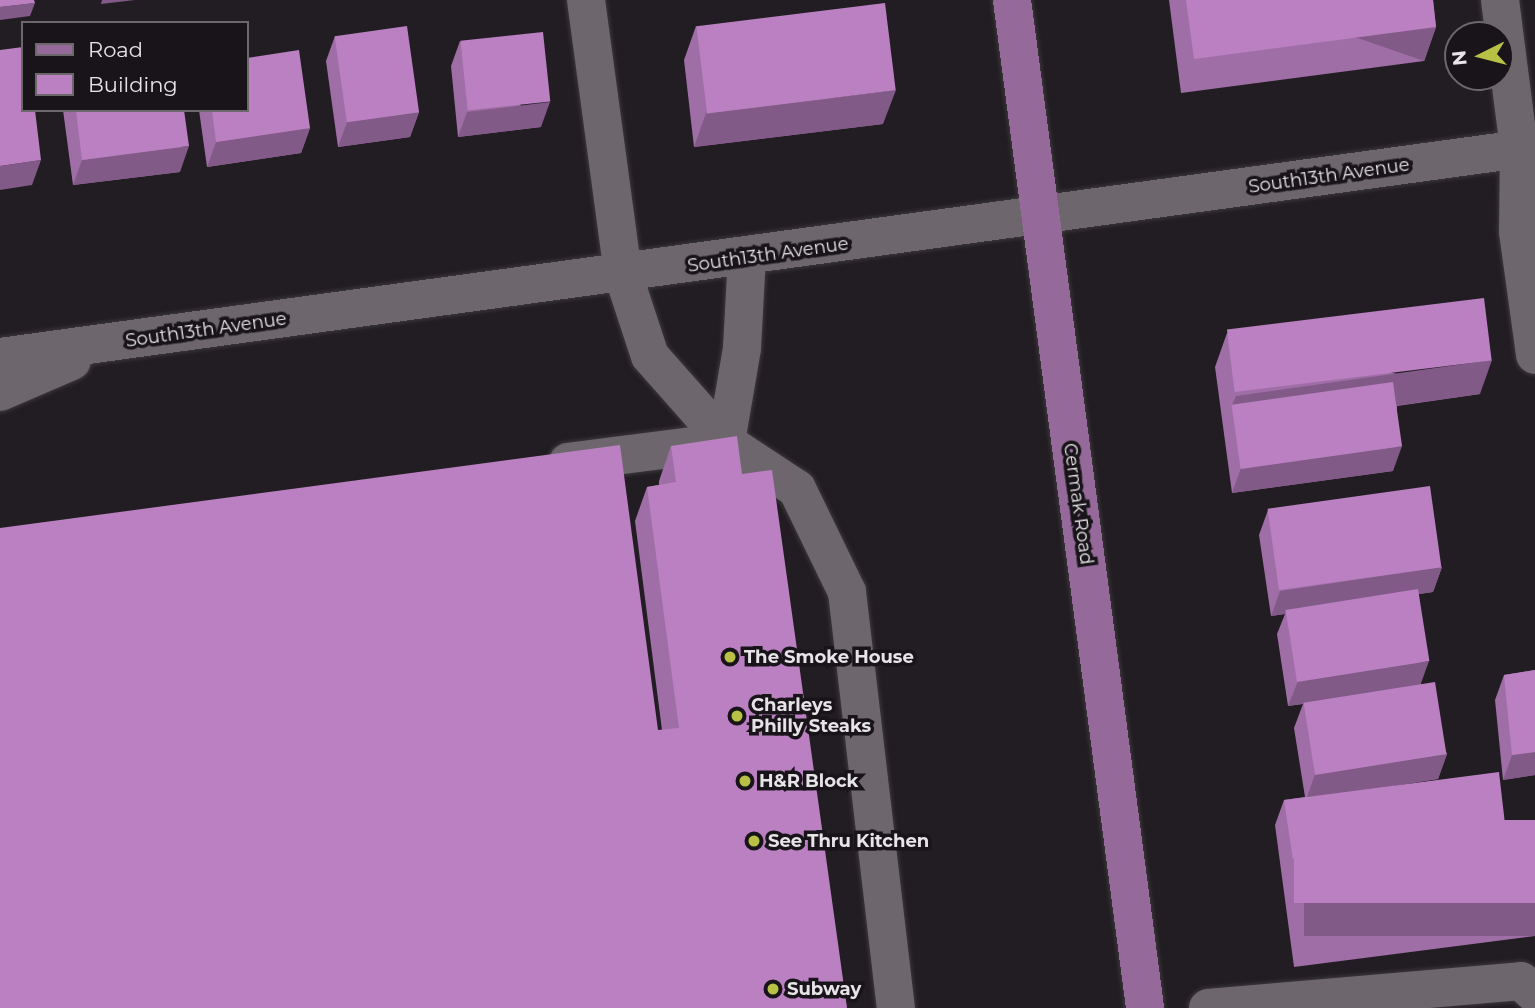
<!DOCTYPE html>
<style>
body{margin:0}
#map{position:relative;width:1535px;height:1008px;overflow:hidden;background:#221d22;font-family:Montserrat,sans-serif}
div>[style]{position:absolute}
[style*='--x']{left:calc(var(--x)*1px);top:calc(var(--y)*1px);width:calc(var(--w)*1px);rotate:calc(var(--a)*1deg)}
.roads{filter:drop-shadow(0 0 2px #3b383c) drop-shadow(0 0 2px #3b383c)}
.minor>*{height:38px;margin:-19px;padding:0 19px;transform-origin:19px;border-radius:19px;background:#6d676d}
.major>*{height:38px;margin:-19px;padding:0 19px;transform-origin:19px;border-radius:19px;background:#956a9a}
.wall>*{inset:0;background:#a06ea7}
.shaded-wall>*{inset:0;background:#825a88;transform-origin:0 0}
.building>*{inset:0;background:#ba80c2;transform-origin:0 0}
.dots>*{width:19px;height:19px;translate:-50% -50%;box-sizing:border-box;border:4px solid #181419;border-radius:50%}
span{translate:-50% -50%;white-space:nowrap;text-align:center;line-height:1.15;-webkit-text-stroke:7px #181419;paint-order:stroke}
.street-label{font-size:18px;color:#e7e4e7}
.poi-label{font-size:18px;color:#e7e4e7;font-weight:700}
.left{translate:0 -50%;text-align:left}
.legend{position:absolute;left:21px;top:21px;width:228px;height:91px;box-sizing:border-box;background:#181419;border:2px solid #6b676b;margin:0;padding:9px 12px;list-style:none;font-size:21px;color:#e7e4e7}
.legend li{display:flex;align-items:center;gap:14px;height:35px}
.legend b{width:35px;border:2px solid #6b676b}
.north{position:absolute;left:1444px;top:21px;width:70px;height:70px;box-sizing:border-box;background:#181419;border:2px solid #6b676b;border-radius:50%;rotate:264deg;font-size:19px;font-weight:700;line-height:28px;text-align:center;color:#e7e4e7}
.north::after{content:'';display:block;margin:auto;width:24px;height:32px;background:#b9c046;clip-path:polygon(50% 0,100% 100%,50% 72%,0 100%)}
</style>
<div id="map">
<div class="roads">
<div class="minor">
<i style="--x:586;--y:0;--w:276;--a:82.3"></i>
<i style="--x:623;--y:274;--w:86;--a:71.8"></i>
<i style="--x:650;--y:356;--w:115;--a:48.5"></i>
<i style="--x:726;--y:442;--w:85;--a:33.5"></i>
<i style="--x:797;--y:489;--w:114;--a:64.1"></i>
<i style="--x:847;--y:592;--w:419;--a:83.3"></i>
<i style="--x:1500;--y:0;--w:150;--a:82.7"></i>
<i style="--x:1519;--y:149;--w:83;--a:90.7"></i>
<i style="--x:1518;--y:232;--w:124;--a:82.1"></i>
<i style="--x:0;--y:357;--w:1549;--a:-7.79"></i>
<i style="--x:0;--y:392;--w:78;--a:-23.3"></i>
<i style="--x:726;--y:442;--w:95;--a:-80.3"></i>
<i style="--x:742;--y:348;--w:91;--a:-86.9"></i>
<i style="--x:568;--y:462;--w:157;--a:-7.3"></i>
<i style="--x:1208;--y:1008;--w:314;--a:-4.9"></i>
<i style="--x:1521;--y:981;--w:19;--a:43"></i>
</div>
<div class="major">
<i style="--x:1012;--y:0;--w:1017;--a:82.48"></i>
</div>
</div>
<div class="wall">
<i style="clip-path:polygon(1169px 0,1433px 0,1436px 27px,1424px 61px,1181px 93px)"></i>
<i style="clip-path:polygon(696px 26px,883px 124px,694px 147px,684px 60px)"></i>
<i style="clip-path:polygon(335px 36px,419px 112px,410px 137px,338px 147px,326px 61px)"></i>
<i style="clip-path:polygon(460px 41px,541px 127px,458px 137px,451px 66px)"></i>
<i style="clip-path:polygon(63px 110px,184px 110px,180px 172px,73px 185px)"></i>
<i style="clip-path:polygon(199px 110px,247px 110px,310px 128px,301px 153px,207px 167px)"></i>
<i style="clip-path:polygon(1227px 333px,1480px 394px,1397px 406px,1393px 471px,1232px 493px,1215px 367px)"></i>
<i style="clip-path:polygon(671px 446px,742px 474px,847px 1008px,658px 730px,662px 730px,635px 521px,647px 487px,659px 485px,659px 481px)"></i>
<i style="clip-path:polygon(1268px 510px,1442px 567px,1433px 592px,1419px 594px,1421px 684px,1447px 754px,1438px 779px,1390px 786px,1505px 824px,1535px 936px,1294px 967px,1275px 825px,1284px 800px,1305px 797px,1294px 728px,1303px 704px,1288px 706px,1277px 634px,1285px 614px,1271px 616px,1259px 535px)"></i>
<i style="clip-path:polygon(1535px 670px,1535px 775px,1503px 780px,1495px 700px,1504px 675px)"></i>
</div>
<div class="shaded-wall">
<i style="clip-path:polygon(102px 0,135px 0,101px 4px)"></i>
<i style="clip-path:polygon(35px 3px,30px 16px,0 20px,0 7px)"></i>
<i style="left:1436px;top:27px;width:36px;height:244px;rotate:109deg"></i>
<i style="clip-path:polygon(896px 90px,883px 124px,694px 147px,706px 113px)"></i>
<i style="clip-path:polygon(550px 102px,541px 127px,458px 137px,467px 112px)"></i>
<i style="clip-path:polygon(419px 112px,410px 137px,338px 147px,347px 122px)"></i>
<i style="clip-path:polygon(310px 128px,301px 153px,207px 167px,216px 142px)"></i>
<i style="clip-path:polygon(189px 146px,180px 172px,73px 185px,82px 160px)"></i>
<i style="clip-path:polygon(41px 160px,32px 185px,0 190px,0 166px)"></i>
<i style="clip-path:polygon(1492px 360px,1480px 394px,1236px 428px,1232px 405px,1236px 396px)"></i>
<i style="clip-path:polygon(1402px 446px,1393px 471px,1232px 493px,1241px 468px)"></i>
<i style="clip-path:polygon(1442px 567px,1433px 592px,1287px 613px,1286px 609px,1285px 614px,1271px 616px,1280px 591px)"></i>
<i style="clip-path:polygon(1429px 661px,1420px 686px,1288px 706px,1298px 681px)"></i>
<i style="clip-path:polygon(1535px 752px,1535px 775px,1503px 780px,1512px 755px)"></i>
<i style="clip-path:polygon(1447px 754px,1438px 779px,1306px 800px,1315px 774px)"></i>
<i style="left:1535px;top:903px;width:33px;height:231px;rotate:90deg"></i>
</div>
<div class="building">
<i style="clip-path:polygon(0 0,34px 0,35px 3px,0 7px)"></i>
<i style="clip-path:polygon(1186px 0,1433px 0,1436px 27px,1194px 59px)"></i>
<i style="left:885px;top:3px;width:88px;height:190px;rotate:83deg"></i>
<i style="left:407px;top:26px;width:87px;height:73px;rotate:82deg"></i>
<i style="left:543px;top:32px;width:70px;height:83px;rotate:84deg"></i>
<i style="clip-path:polygon(23px 47px,23px 110px,35px 110px,41px 160px,0 166px,0 50px)"></i>
<i style="clip-path:polygon(299px 50px,310px 128px,216px 142px,212px 110px,247px 110px,247px 58px)"></i>
<i style="clip-path:polygon(76px 110px,184px 110px,189px 146px,82px 160px)"></i>
<i style="left:1484px;top:298px;width:63px;height:259px;rotate:83deg"></i>
<i style="left:1393px;top:382px;width:65px;height:163px;rotate:82deg"></i>
<i style="clip-path:polygon(737px 436px,742px 474px,772px 470px,847px 1008px,0 1008px,0 528px,620px 445px,658px 730px,679px 728px,647px 487px,676px 482px,671px 446px)"></i>
<i style="left:1430px;top:486px;width:82px;height:164px;rotate:82deg"></i>
<i style="left:1418px;top:589px;width:73px;height:134px;rotate:81deg"></i>
<i style="clip-path:polygon(1535px 670px,1535px 752px,1512px 755px,1504px 675px)"></i>
<i style="left:1435px;top:682px;width:73px;height:133px;rotate:81deg"></i>
<i style="clip-path:polygon(1499px 772px,1505px 824px,1296px 851px,1293px 860px,1284px 800px)"></i>
<i style="left:1535px;top:820px;width:83px;height:241px;rotate:90deg"></i>
</div>
<div class="dots">
<i style="left:730px;top:657px;background:#b9c046"></i>
<i style="left:737px;top:716px;background:#b9c046"></i>
<i style="left:745px;top:781px;background:#b9c046"></i>
<i style="left:754px;top:841px;background:#b9c046"></i>
<i style="left:773px;top:989px;background:#b9c046"></i>
</div>
<div class="street-label">
<span style="left:1329px;top:176px;rotate:-8deg">South13th Avenue</span>
<span style="left:768px;top:255px;rotate:-8deg">South13th Avenue</span>
<span style="left:206px;top:330px;rotate:-8deg">South13th Avenue</span>
<span style="left:1078px;top:504px;rotate:82deg">Cermak Road</span>
</div>
<div class="poi-label">
<span class="left" style="left:744px;top:657px">The Smoke House</span>
<span class="left" style="left:751px;top:716px">Charleys<br>Philly Steaks</span>
<span class="left" style="left:759px;top:781px">H&amp;R Block</span>
<span class="left" style="left:768px;top:841px">See Thru Kitchen</span>
<span class="left" style="left:787px;top:989px">Subway</span>
</div>
<ul class="legend">
<li><b style="height:9px;background:#956a9a"></b>Road</li>
<li><b style="height:19px;background:#ba80c2"></b>Building</li>
</ul>
<div class="north">N</div>
</div>
